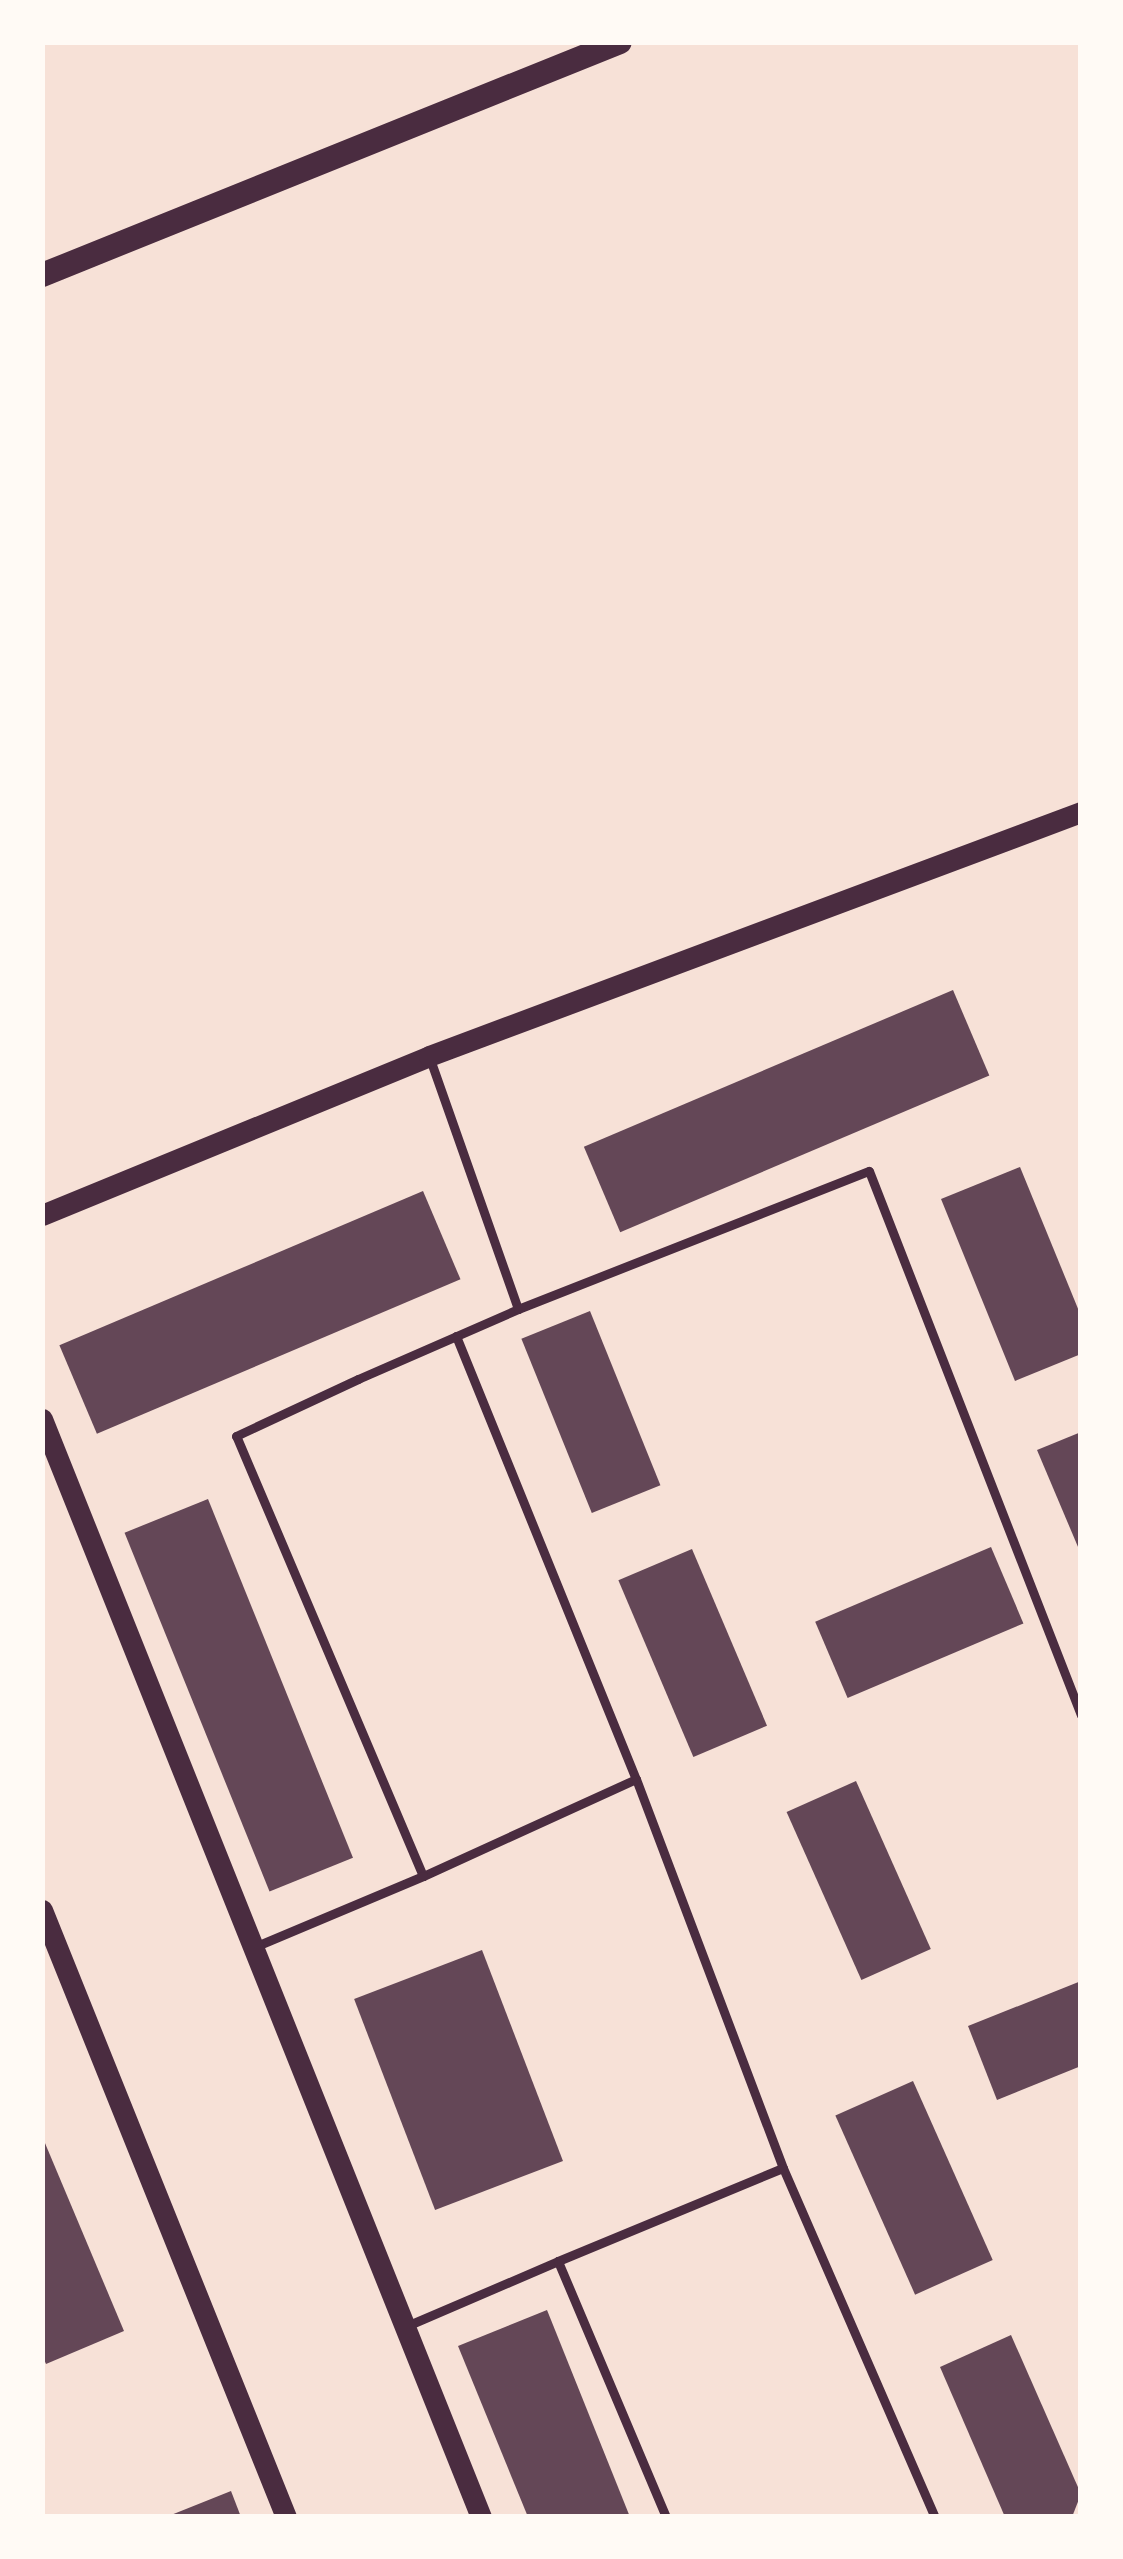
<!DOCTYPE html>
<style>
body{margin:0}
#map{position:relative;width:1123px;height:2559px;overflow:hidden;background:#f7e1d7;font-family:Rubik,sans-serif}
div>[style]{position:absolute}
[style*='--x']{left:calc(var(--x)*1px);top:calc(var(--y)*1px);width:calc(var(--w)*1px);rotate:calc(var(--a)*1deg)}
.building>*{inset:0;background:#644757;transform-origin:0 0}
.service>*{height:9px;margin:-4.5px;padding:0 4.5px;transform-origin:4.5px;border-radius:4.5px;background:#4a2c40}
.tertiary>*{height:21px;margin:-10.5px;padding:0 10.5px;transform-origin:10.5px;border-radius:10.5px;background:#4a2c40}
.secondary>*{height:24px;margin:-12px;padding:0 12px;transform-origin:12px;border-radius:12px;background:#4a2c40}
span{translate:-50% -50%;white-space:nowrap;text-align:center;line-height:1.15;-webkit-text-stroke:9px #fffaf5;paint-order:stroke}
.frame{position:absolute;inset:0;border:45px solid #fffaf5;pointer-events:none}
</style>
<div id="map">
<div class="building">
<i style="left:953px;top:990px;width:93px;height:401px;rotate:67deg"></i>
<i style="clip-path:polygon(1020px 1167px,1081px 1316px,1081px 1354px,1015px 1381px,941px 1199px)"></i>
<i style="left:423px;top:1191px;width:96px;height:395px;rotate:67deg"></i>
<i style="left:590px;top:1311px;width:188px;height:74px;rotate:68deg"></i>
<i style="clip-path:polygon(1081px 1432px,1081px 1554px,1037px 1450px)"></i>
<i style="left:208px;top:1499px;width:387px;height:90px;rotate:68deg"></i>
<i style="left:991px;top:1547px;width:83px;height:191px;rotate:67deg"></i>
<i style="left:692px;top:1549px;width:192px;height:80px;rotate:67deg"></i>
<i style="left:856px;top:1781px;width:184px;height:76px;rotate:66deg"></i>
<i style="left:482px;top:1950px;width:226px;height:137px;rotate:69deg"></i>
<i style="clip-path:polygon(1081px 1981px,1081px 2066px,997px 2100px,968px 2026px)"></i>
<i style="left:913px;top:2081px;width:196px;height:85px;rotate:66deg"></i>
<i style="clip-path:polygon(42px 2136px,124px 2331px,46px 2364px,42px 2355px)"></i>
<i style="clip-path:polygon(547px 2310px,630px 2517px,528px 2517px,458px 2346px)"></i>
<i style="clip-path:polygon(1011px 2335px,1081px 2494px,1072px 2517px,1005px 2517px,940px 2367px)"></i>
<i style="clip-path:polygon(231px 2491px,241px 2517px,166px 2517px)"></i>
</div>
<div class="service">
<i style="--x:430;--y:1059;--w:265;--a:70.6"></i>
<i style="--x:456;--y:1336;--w:478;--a:67.9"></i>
<i style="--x:636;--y:1779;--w:234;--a:155.5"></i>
<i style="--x:423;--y:1876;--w:478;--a:-113"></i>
<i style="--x:236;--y:1436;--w:135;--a:-25"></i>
<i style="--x:358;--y:1379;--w:175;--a:-23.6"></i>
<i style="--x:518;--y:1309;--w:377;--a:-21.5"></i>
<i style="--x:869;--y:1171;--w:584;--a:68.71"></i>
<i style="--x:636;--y:1779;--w:416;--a:69.3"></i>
<i style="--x:259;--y:1945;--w:178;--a:-22.8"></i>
<i style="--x:409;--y:2325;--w:162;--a:-23.2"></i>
<i style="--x:666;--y:2517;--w:278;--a:-112.9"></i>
<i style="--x:558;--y:2261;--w:243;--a:-22.5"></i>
<i style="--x:783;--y:2168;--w:381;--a:66.5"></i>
</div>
<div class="tertiary">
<i style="--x:42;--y:1215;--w:418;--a:-22.3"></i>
<i style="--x:429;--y:1056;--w:696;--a:-20.52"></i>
<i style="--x:42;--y:1419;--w:1183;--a:68.21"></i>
<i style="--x:42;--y:1910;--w:654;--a:68.1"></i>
</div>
<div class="secondary">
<i style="--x:42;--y:275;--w:623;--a:-21.96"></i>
</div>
<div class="frame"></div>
</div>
